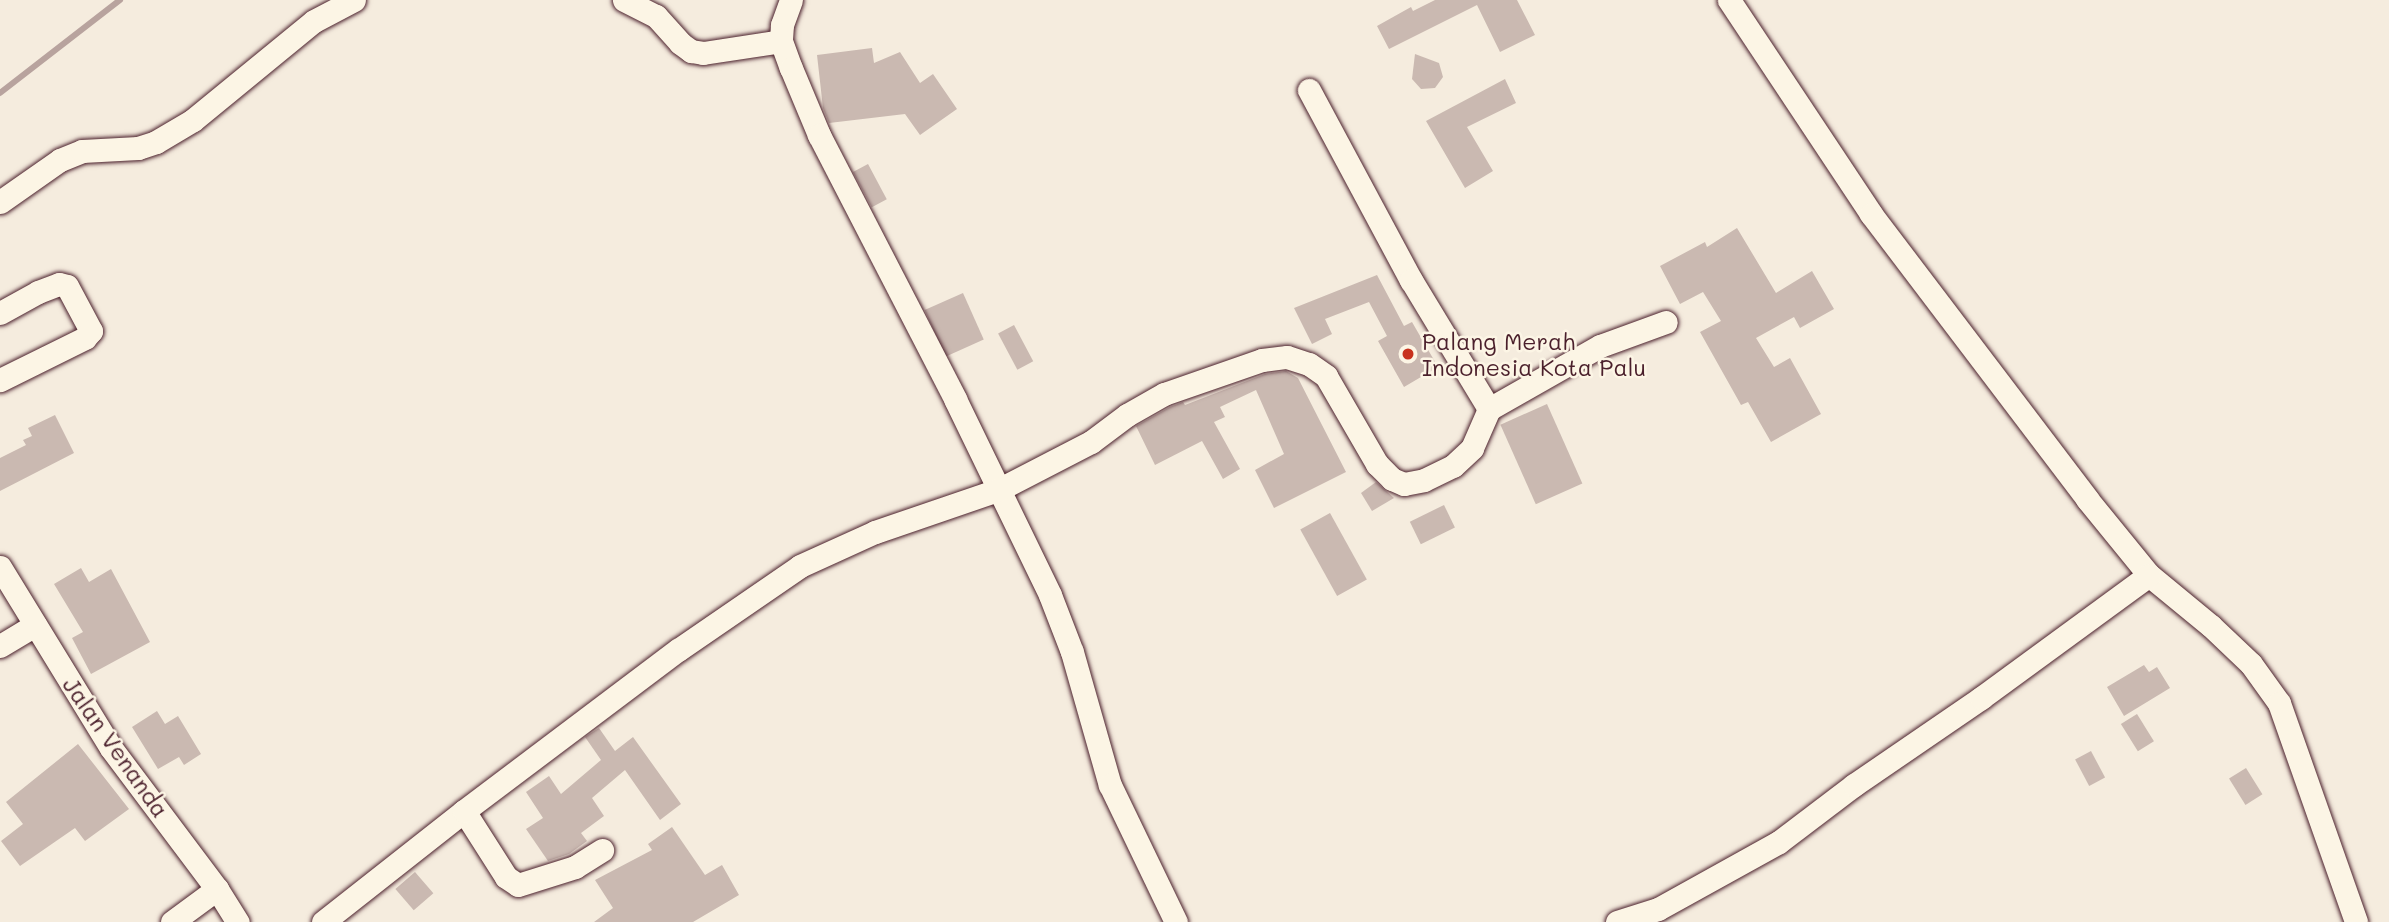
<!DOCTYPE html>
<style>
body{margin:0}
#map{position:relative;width:2389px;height:922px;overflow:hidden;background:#f5ecde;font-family:Mali,sans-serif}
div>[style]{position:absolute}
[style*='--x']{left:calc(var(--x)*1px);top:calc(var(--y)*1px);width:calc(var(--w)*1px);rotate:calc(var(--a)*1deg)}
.stream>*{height:6px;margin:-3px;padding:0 3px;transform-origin:3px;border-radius:3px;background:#b8a39e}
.building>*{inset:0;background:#cab9b1;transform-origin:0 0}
.roads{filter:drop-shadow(0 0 2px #4a1f2b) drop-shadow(0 0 2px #4a1f2b)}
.minor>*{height:23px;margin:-11.5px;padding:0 11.5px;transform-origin:11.5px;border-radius:11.5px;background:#fcf5e5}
.dots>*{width:19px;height:19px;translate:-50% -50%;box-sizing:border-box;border:4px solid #fcf5e5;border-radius:50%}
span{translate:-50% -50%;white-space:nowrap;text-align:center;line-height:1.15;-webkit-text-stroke:5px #fcf5e5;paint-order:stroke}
.poi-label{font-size:23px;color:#4a1f2b}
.left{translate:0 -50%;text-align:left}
.street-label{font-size:23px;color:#4a1f2b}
</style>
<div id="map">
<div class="stream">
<i style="--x:0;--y:93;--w:152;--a:-37.8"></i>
</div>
<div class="building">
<i style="clip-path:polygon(1435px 0,1517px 0,1535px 35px,1500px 52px,1477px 5px,1389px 49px,1377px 26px,1411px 7px,1413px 11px)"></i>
<i style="clip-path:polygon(872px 48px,874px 63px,900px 52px,920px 83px,933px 74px,957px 109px,920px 135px,905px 114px,829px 123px,823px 108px,817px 55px)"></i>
<i style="clip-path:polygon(1415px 54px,1439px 63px,1443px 77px,1435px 88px,1421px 89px,1412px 79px)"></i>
<i style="clip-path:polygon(1505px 79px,1516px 103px,1467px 127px,1493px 171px,1465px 188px,1426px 121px)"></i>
<i style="left:868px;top:164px;width:40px;height:17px;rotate:62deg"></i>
<i style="clip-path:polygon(1737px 228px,1776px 293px,1812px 271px,1834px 309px,1800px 328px,1794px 317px,1756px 338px,1774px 367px,1790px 358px,1821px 414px,1771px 442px,1748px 402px,1741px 405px,1700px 332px,1721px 321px,1703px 292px,1680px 304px,1660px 266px,1705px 242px,1707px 247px)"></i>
<i style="clip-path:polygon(1377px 275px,1404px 326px,1412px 322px,1438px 367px,1404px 387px,1378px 341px,1387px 336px,1369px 302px,1325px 319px,1332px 334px,1312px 344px,1294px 308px)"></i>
<i style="left:963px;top:293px;width:51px;height:42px;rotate:66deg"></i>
<i style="left:1014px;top:325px;width:41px;height:18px;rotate:62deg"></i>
<i style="clip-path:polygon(1286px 371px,1298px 378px,1346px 472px,1274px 508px,1255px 470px,1284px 454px,1256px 390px,1220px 407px,1225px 417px,1214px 422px,1240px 469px,1223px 479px,1202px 441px,1155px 465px,1136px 426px,1170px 407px,1183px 402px,1185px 405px,1265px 374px)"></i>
<i style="left:1547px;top:404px;width:87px;height:51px;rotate:66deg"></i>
<i style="clip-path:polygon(55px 415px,74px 453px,0 491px,0 458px,26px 445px,23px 440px,32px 436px,28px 428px)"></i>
<i style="clip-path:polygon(1376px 482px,1394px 498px,1372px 511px,1361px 493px)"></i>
<i style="left:1444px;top:505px;width:25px;height:38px;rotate:64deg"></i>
<i style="left:1330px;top:513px;width:76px;height:34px;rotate:61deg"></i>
<i style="clip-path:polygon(81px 568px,89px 582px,111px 569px,150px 642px,91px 674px,72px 638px,83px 632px,54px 584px)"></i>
<i style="clip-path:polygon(2144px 665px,2149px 672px,2157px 667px,2170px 688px,2124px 716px,2107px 687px)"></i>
<i style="clip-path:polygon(157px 711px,165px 724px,178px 716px,201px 754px,184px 765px,179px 757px,158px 769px,132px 727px)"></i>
<i style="left:2137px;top:714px;width:32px;height:19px;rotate:58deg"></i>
<i style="clip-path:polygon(599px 728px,615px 751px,633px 737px,681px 804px,660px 820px,625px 770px,592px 798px,604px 816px,581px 833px,587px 841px,569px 854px,548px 861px,526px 829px,543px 818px,526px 792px,549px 776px,561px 794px,601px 760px,585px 737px)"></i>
<i style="clip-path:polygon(78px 744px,129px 809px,85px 841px,75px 828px,20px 866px,1px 841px,23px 824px,6px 802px)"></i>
<i style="left:2091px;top:751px;width:30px;height:18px;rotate:62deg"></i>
<i style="left:2246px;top:768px;width:31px;height:20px;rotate:58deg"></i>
<i style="clip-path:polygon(672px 827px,705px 875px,722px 865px,739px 895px,693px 922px,594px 922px,613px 908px,595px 880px,652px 850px,648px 844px)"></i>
<i style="left:415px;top:872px;width:28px;height:26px;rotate:49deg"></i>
</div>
<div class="roads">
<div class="minor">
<i style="--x:624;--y:0;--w:36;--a:27"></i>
<i style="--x:656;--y:16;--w:36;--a:48"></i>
<i style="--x:680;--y:43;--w:14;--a:36"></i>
<i style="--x:691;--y:51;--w:12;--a:9"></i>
<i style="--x:703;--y:53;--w:79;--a:-8.7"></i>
<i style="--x:791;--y:0;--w:27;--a:110"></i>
<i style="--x:782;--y:25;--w:16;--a:94"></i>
<i style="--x:781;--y:41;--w:29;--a:70"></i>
<i style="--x:791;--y:68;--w:73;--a:67.3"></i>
<i style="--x:819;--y:135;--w:297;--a:62.7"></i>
<i style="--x:955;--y:399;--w:218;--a:64.1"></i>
<i style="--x:1050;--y:595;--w:61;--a:68.9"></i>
<i style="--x:1072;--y:652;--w:138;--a:74.1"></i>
<i style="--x:1110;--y:785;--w:152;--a:64.3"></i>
<i style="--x:1729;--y:0;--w:257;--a:56.4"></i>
<i style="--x:1871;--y:214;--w:358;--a:52.8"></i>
<i style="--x:2087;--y:499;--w:98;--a:50.8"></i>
<i style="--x:2149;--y:575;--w:80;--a:39.4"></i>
<i style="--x:2211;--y:626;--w:55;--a:43.5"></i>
<i style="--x:2251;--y:664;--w:48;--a:54.3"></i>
<i style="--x:2279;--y:703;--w:232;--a:70.6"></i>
<i style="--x:1309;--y:90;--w:216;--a:61.8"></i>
<i style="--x:1411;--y:280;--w:151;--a:58.8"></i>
<i style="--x:0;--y:202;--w:73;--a:-35"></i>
<i style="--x:60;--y:160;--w:24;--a:-22"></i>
<i style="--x:82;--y:151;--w:56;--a:-3.1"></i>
<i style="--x:138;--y:148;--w:19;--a:-18"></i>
<i style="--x:156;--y:142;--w:43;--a:-30.7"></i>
<i style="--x:193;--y:120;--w:156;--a:-39.3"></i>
<i style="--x:314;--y:21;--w:45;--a:-27.7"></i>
<i style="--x:0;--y:313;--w:43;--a:-28.9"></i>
<i style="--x:38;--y:292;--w:22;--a:-21"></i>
<i style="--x:59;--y:284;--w:8;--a:14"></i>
<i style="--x:67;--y:286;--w:51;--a:61.9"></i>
<i style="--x:91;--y:331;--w:9;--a:131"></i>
<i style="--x:85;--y:338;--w:95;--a:153.7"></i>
<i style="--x:0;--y:567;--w:212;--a:58.5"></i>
<i style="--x:111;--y:748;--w:176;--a:53.1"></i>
<i style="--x:217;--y:889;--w:39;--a:58"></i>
<i style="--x:0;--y:646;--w:41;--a:-31"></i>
<i style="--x:464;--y:811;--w:78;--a:57.5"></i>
<i style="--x:506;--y:877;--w:14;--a:34"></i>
<i style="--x:518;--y:885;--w:60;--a:-17.5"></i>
<i style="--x:575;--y:867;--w:32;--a:-32"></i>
<i style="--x:172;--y:922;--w:56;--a:-36.3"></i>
<i style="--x:323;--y:922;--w:179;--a:-38.2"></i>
<i style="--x:464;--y:811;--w:268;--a:-37"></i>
<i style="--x:678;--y:650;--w:148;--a:-34.5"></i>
<i style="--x:800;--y:566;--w:82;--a:-24.4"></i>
<i style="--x:875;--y:532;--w:130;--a:-18.9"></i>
<i style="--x:998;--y:490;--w:105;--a:-27.3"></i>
<i style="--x:1091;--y:442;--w:45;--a:-36.9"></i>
<i style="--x:1127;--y:415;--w:43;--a:-29.6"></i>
<i style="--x:1164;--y:394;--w:104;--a:-19.1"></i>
<i style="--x:1262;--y:360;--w:25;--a:-7"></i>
<i style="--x:1287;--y:357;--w:23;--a:18"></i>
<i style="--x:1309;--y:364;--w:21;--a:35"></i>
<i style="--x:1326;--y:376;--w:102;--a:59.9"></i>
<i style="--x:1377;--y:464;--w:21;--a:45"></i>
<i style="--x:1392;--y:479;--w:13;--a:23"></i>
<i style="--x:1404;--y:484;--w:20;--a:-11"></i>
<i style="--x:1424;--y:480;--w:32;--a:-26"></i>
<i style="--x:1453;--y:466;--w:26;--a:-43"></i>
<i style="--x:1472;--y:448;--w:43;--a:-66.4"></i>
<i style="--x:1489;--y:409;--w:128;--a:-29.6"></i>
<i style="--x:1600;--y:346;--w:70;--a:-20"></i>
<i style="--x:1617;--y:922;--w:43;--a:-17.6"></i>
<i style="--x:1658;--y:909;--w:138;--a:-29"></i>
<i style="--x:1779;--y:842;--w:94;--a:-37.2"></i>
<i style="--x:1854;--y:785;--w:154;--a:-34.4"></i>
<i style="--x:1981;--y:698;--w:208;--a:-36.2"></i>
</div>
</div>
<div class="dots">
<i style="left:1408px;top:354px;background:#c8321e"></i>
</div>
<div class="poi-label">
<span class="left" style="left:1422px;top:354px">Palang Merah<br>Indonesia Kota Palu</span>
</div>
<div class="street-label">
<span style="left:116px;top:747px;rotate:55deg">Jalan Venanda</span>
</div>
</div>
